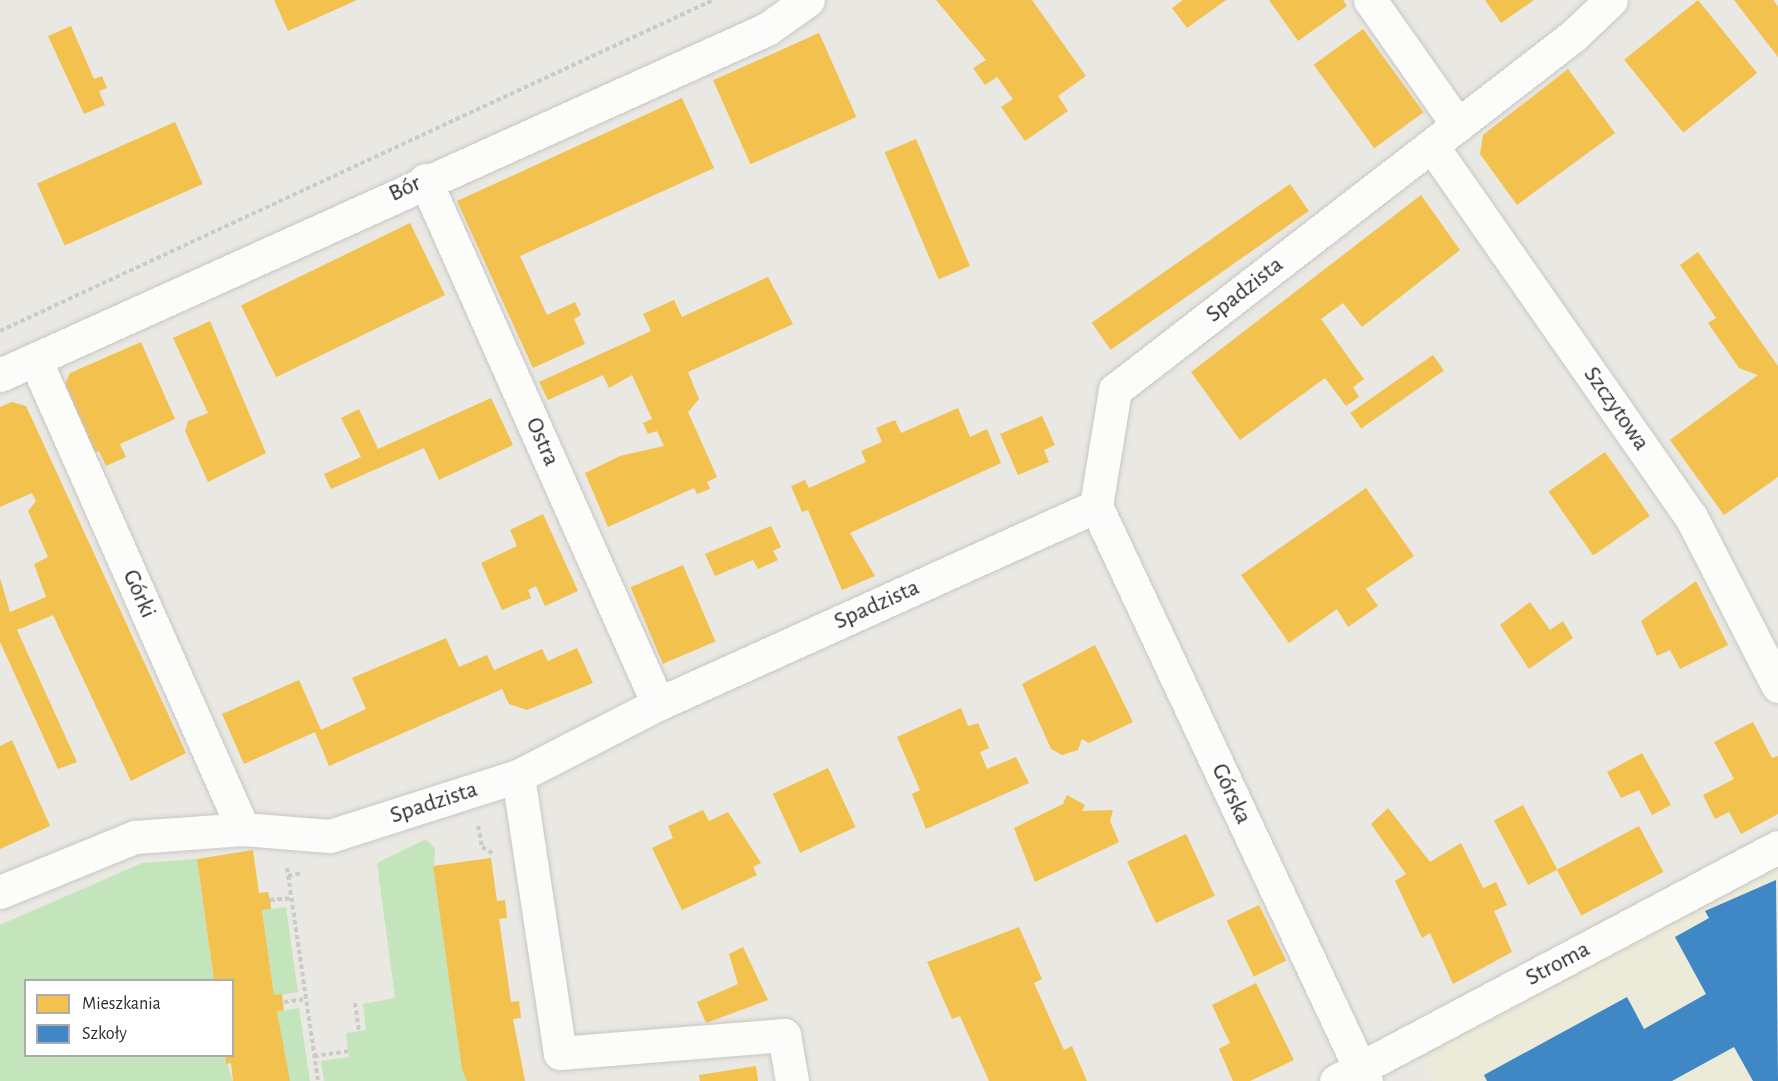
<!DOCTYPE html>
<meta charset="utf-8">
<style>
body{margin:0}
#map{position:relative;width:1778px;height:1081px;overflow:hidden;background:#eae8e2;font-family:"Alegreya Sans",sans-serif}
div>[style]{position:absolute}
[style*='--x']{left:calc(var(--x)*1px);top:calc(var(--y)*1px);width:calc(var(--w)*1px);rotate:calc(var(--a)*1deg)}
.education>*{inset:0;background:#ecead8}
.green>*{inset:0;background:#c4e5bc;transform-origin:0 0}
.homes>*{inset:0;background:#f2c14e;transform-origin:0 0}
.schools>*{inset:0;background:#3f88c5}
.path>*{height:4px;margin-top:-2px;transform-origin:0;background:repeating-linear-gradient(90deg,#cacac9 0 4.5px,transparent 0 7.5px)}
.roads{filter:drop-shadow(0 0 2px #c8c6c7) drop-shadow(0 0 2px #c8c6c7)}
.minor>*{height:33px;margin:-16.5px;padding:0 16.5px;transform-origin:16.5px;border-radius:16.5px;background:#fcfcfb}
span{translate:-50% -50%;white-space:nowrap;text-align:center;line-height:1.15;-webkit-text-stroke:6px #fff;paint-order:stroke}
.street-label{font-size:24px;color:#2c2c2c}
.legend{position:absolute;left:24px;top:979px;width:210px;height:78px;box-sizing:border-box;background:#fff;border:2px solid #ababab;margin:0;padding:8px 10px;list-style:none;font-size:18px;color:#2c2c2c}
.legend li{display:flex;align-items:center;gap:12px;height:30px}
.legend b{width:30px;border:2px solid #ababab}
</style>
<div id="map">
<div class="education">
<i style="clip-path:polygon(1778px 862px,1778px 1081px,1432px 1081px,1420px 1057px)"></i>
</div>
<div class="green">
<i style="clip-path:polygon(426px 839px,435px 848px,434px 867px,467px 1081px,324px 1081px,321px 1061px,349px 1057px,346px 1033px,366px 1030px,363px 1004px,395px 998px,377px 863px)"></i>
<i style="clip-path:polygon(197px 859px,214px 980px,26px 980px,26px 1056px,225px 1056px,233px 1081px,0 1081px,0 925px,142px 863px)"></i>
<i style="left:286px;top:907px;width:86px;height:24px;rotate:82deg"></i>
<i style="clip-path:polygon(299px 1008px,310px 1081px,290px 1081px,283px 1055px,277px 1012px)"></i>
</div>
<div class="homes">
<i style="clip-path:polygon(274px 0,357px 0,288px 31px)"></i>
<i style="clip-path:polygon(936px 0,1032px 0,1086px 76px,1058px 96px,1068px 111px,1025px 141px,1001px 107px,1013px 99px,997px 77px,985px 85px,973px 68px,986px 60px)"></i>
<i style="clip-path:polygon(1183px 0,1226px 0,1187px 28px,1172px 8px)"></i>
<i style="clip-path:polygon(1269px 0,1343px 0,1347px 6px,1298px 41px)"></i>
<i style="clip-path:polygon(1485px 0,1534px 0,1501px 23px)"></i>
<i style="left:1698px;top:0;width:94px;height:95px;rotate:51deg"></i>
<i style="clip-path:polygon(1734px 0,1773px 0,1778px 6px,1778px 57px)"></i>
<i style="clip-path:polygon(71px 26px,94px 79px,102px 76px,107px 88px,99px 91px,105px 105px,84px 114px,48px 36px)"></i>
<i style="left:1363px;top:29px;width:103px;height:61px;rotate:54deg"></i>
<i style="left:819px;top:33px;width:92px;height:116px;rotate:66deg"></i>
<i style="clip-path:polygon(1568px 69px,1615px 133px,1517px 205px,1480px 154px,1483px 135px)"></i>
<i style="clip-path:polygon(682px 98px,714px 168px,520px 256px,547px 315px,575px 302px,581px 315px,574px 319px,585px 344px,533px 368px,457px 201px)"></i>
<i style="left:175px;top:122px;width:68px;height:151px;rotate:66deg"></i>
<i style="left:916px;top:139px;width:138px;height:34px;rotate:67deg"></i>
<i style="left:1290px;top:184px;width:33px;height:242px;rotate:55deg"></i>
<i style="clip-path:polygon(1421px 195px,1460px 250px,1362px 327px,1343px 303px,1321px 319px,1364px 379px,1353px 387px,1359px 397px,1346px 406px,1325px 378px,1240px 440px,1191px 372px)"></i>
<i style="left:410px;top:223px;width:80px;height:188px;rotate:64deg"></i>
<i style="clip-path:polygon(1698px 252px,1778px 366px,1778px 477px,1724px 515px,1670px 440px,1758px 375px,1739px 368px,1708px 323px,1716px 318px,1680px 265px)"></i>
<i style="clip-path:polygon(768px 277px,793px 324px,688px 372px,699px 399px,688px 412px,717px 477px,707px 482px,710px 489px,697px 494px,694px 488px,608px 527px,585px 473px,620px 456px,664px 446px,657px 431px,648px 434px,643px 423px,652px 419px,632px 375px,609px 388px,603px 375px,548px 400px,539px 382px,651px 331px,643px 314px,674px 300px,682px 317px)"></i>
<i style="clip-path:polygon(210px 321px,266px 453px,208px 482px,185px 431px,188px 421px,208px 413px,173px 338px)"></i>
<i style="clip-path:polygon(141px 342px,175px 419px,120px 444px,126px 457px,106px 466px,99px 451px,94px 453px,65px 384px,70px 373px)"></i>
<i style="left:1433px;top:355px;width:19px;height:101px;rotate:55deg"></i>
<i style="clip-path:polygon(491px 398px,513px 445px,439px 480px,424px 448px,331px 489px,324px 474px,361px 457px,341px 418px,359px 409px,378px 449px)"></i>
<i style="clip-path:polygon(12px 402px,26px 406px,186px 753px,131px 781px,53px 615px,17px 630px,77px 762px,58px 769px,0 642px,0 578px,10px 612px,46px 597px,34px 564px,48px 557px,28px 511px,36px 501px,32px 493px,0 507px,0 407px)"></i>
<i style="clip-path:polygon(958px 408px,970px 437px,987px 429px,1001px 463px,850px 533px,875px 576px,842px 590px,808px 510px,802px 512px,791px 486px,805px 480px,809px 488px,866px 462px,861px 451px,882px 442px,876px 428px,895px 420px,901px 433px)"></i>
<i style="clip-path:polygon(1042px 416px,1055px 445px,1044px 450px,1049px 462px,1018px 475px,1000px 434px)"></i>
<i style="left:1605px;top:452px;width:78px;height:69px;rotate:55deg"></i>
<i style="clip-path:polygon(1366px 488px,1414px 556px,1366px 589px,1378px 606px,1348px 627px,1337px 609px,1289px 643px,1241px 575px)"></i>
<i style="clip-path:polygon(543px 514px,578px 591px,545px 606px,536px 586px,528px 590px,531px 598px,502px 610px,481px 563px,517px 546px,510px 530px)"></i>
<i style="clip-path:polygon(771px 526px,781px 547px,773px 551px,778px 560px,758px 569px,753px 560px,715px 576px,705px 554px)"></i>
<i style="left:683px;top:565px;width:83px;height:57px;rotate:67deg"></i>
<i style="clip-path:polygon(1696px 581px,1728px 645px,1680px 669px,1670px 650px,1657px 656px,1641px 621px)"></i>
<i style="clip-path:polygon(1530px 602px,1550px 630px,1563px 621px,1573px 638px,1529px 669px,1500px 625px)"></i>
<i style="clip-path:polygon(446px 638px,459px 667px,487px 655px,494px 670px,542px 649px,548px 661px,577px 648px,593px 683px,527px 710px,509px 704px,502px 689px,329px 766px,315px 732px,244px 764px,222px 714px,299px 680px,321px 730px,366px 709px,352px 678px)"></i>
<i style="clip-path:polygon(1095px 645px,1133px 722px,1089px 743px,1082px 739px,1078px 750px,1062px 755px,1051px 749px,1022px 684px)"></i>
<i style="clip-path:polygon(961px 708px,968px 726px,978px 723px,989px 748px,980px 752px,987px 769px,1016px 757px,1029px 783px,926px 829px,912px 794px,920px 790px,897px 737px)"></i>
<i style="clip-path:polygon(1753px 722px,1772px 758px,1778px 756px,1778px 814px,1741px 834px,1729px 812px,1715px 819px,1703px 795px,1734px 779px,1714px 742px)"></i>
<i style="clip-path:polygon(12px 740px,50px 826px,0 849px,0 746px)"></i>
<i style="clip-path:polygon(1642px 753px,1671px 805px,1652px 815px,1639px 790px,1621px 798px,1607px 772px)"></i>
<i style="left:828px;top:768px;width:65px;height:61px;rotate:65deg"></i>
<i style="clip-path:polygon(1067px 795px,1085px 805px,1082px 811px,1113px 810px,1110px 821px,1119px 842px,1035px 882px,1014px 828px,1063px 804px)"></i>
<i style="left:1523px;top:805px;width:73px;height:33px;rotate:62deg"></i>
<i style="clip-path:polygon(1388px 808px,1430px 862px,1461px 843px,1483px 888px,1496px 882px,1507px 905px,1494px 911px,1512px 952px,1453px 984px,1430px 933px,1422px 938px,1395px 881px,1406px 874px,1371px 824px)"></i>
<i style="clip-path:polygon(703px 810px,709px 821px,728px 812px,761px 863px,753px 867px,757px 875px,682px 910px,652px 848px,673px 838px,668px 826px)"></i>
<i style="left:1639px;top:826px;width:52px;height:93px;rotate:62deg"></i>
<i style="left:1186px;top:834px;width:68px;height:65px;rotate:65deg"></i>
<i style="clip-path:polygon(253px 850px,259px 893px,268px 892px,270px 900px,271px 909px,262px 910px,274px 995px,282px 994px,284px 1010px,277px 1012px,290px 1081px,233px 1081px,231px 1063px,226px 1064px,225px 1056px,232px 1056px,232px 980px,214px 980px,197px 859px)"></i>
<i style="clip-path:polygon(491px 858px,497px 901px,505px 900px,507px 918px,499px 919px,511px 1002px,519px 1001px,521px 1018px,513px 1019px,525px 1081px,467px 1081px,462px 1069px,433px 866px)"></i>
<i style="left:1259px;top:905px;width:62px;height:36px;rotate:64deg"></i>
<i style="clip-path:polygon(1019px 927px,1042px 979px,1034px 983px,1064px 1050px,1072px 1046px,1087px 1081px,989px 1081px,960px 1016px,952px 1019px,927px 962px)"></i>
<i style="clip-path:polygon(743px 947px,768px 1000px,706px 1023px,697px 1002px,738px 984px,729px 954px)"></i>
<i style="clip-path:polygon(1256px 983px,1294px 1060px,1250px 1081px,1233px 1081px,1219px 1049px,1230px 1043px,1212px 1005px)"></i>
<i style="clip-path:polygon(756px 1066px,758px 1081px,700px 1081px,699px 1075px)"></i>
</div>
<div class="schools">
<i style="clip-path:polygon(1776px 880px,1778px 1081px,1753px 1081px,1734px 1047px,1672px 1081px,1487px 1081px,1484px 1075px,1627px 997px,1644px 1029px,1706px 994px,1675px 937px,1709px 918px,1705px 911px)"></i>
</div>
<div class="path">
<i style="--x:0;--y:331;--w:786;--a:-24.9"></i>
<i style="--x:478;--y:826;--w:21;--a:79"></i>
<i style="--x:482;--y:847;--w:13;--a:32"></i>
<i style="--x:287;--y:868;--w:215;--a:81.7"></i>
<i style="--x:288;--y:876;--w:14;--a:-12"></i>
<i style="--x:270;--y:900;--w:21;--a:-5"></i>
<i style="--x:284;--y:1002;--w:22;--a:-8"></i>
<i style="--x:355;--y:1003;--w:28;--a:82"></i>
<i style="--x:314;--y:1056;--w:35;--a:-8"></i>
</div>
<div class="roads">
<div class="minor">
<i style="--x:1370;--y:0;--w:153;--a:54.9"></i>
<i style="--x:1432;--y:146;--w:452;--a:55.1"></i>
<i style="--x:1691;--y:517;--w:190;--a:62.8"></i>
<i style="--x:425;--y:180;--w:573;--a:66.03"></i>
<i style="--x:35;--y:359;--w:514;--a:66.13"></i>
<i style="--x:0;--y:375;--w:841;--a:-24.28"></i>
<i style="--x:767;--y:29;--w:50;--a:-35.3"></i>
<i style="--x:1096;--y:506;--w:635;--a:64.85"></i>
<i style="--x:518;--y:776;--w:280;--a:81.4"></i>
<i style="--x:560;--y:1053;--w:225;--a:-4.6"></i>
<i style="--x:784;--y:1035;--w:47;--a:80.1"></i>
<i style="--x:0;--y:892;--w:146;--a:-22.2"></i>
<i style="--x:135;--y:837;--w:108;--a:-4.2"></i>
<i style="--x:243;--y:829;--w:87;--a:4.6"></i>
<i style="--x:330;--y:836;--w:197;--a:-17.7"></i>
<i style="--x:518;--y:776;--w:157;--a:-27.2"></i>
<i style="--x:658;--y:704;--w:481;--a:-24.3"></i>
<i style="--x:1096;--y:506;--w:118;--a:-80.7"></i>
<i style="--x:1115;--y:390;--w:579;--a:-37.7"></i>
<i style="--x:1573;--y:36;--w:52;--a:-43.5"></i>
<i style="--x:1336;--y:1081;--w:500;--a:-27.9"></i>
</div>
</div>
<div class="street-label">
<span style="left:405px;top:189px;rotate:-25deg">Bór</span>
<span style="left:1245px;top:290px;rotate:-38deg">Spadzista</span>
<span style="left:1616px;top:409px;rotate:55deg">Szczytowa</span>
<span style="left:542px;top:442px;rotate:66deg">Ostra</span>
<span style="left:139px;top:594px;rotate:66deg">Górki</span>
<span style="left:877px;top:605px;rotate:-24deg">Spadzista</span>
<span style="left:1231px;top:794px;rotate:65deg">Górska</span>
<span style="left:434px;top:803px;rotate:-18deg">Spadzista</span>
<span style="left:1558px;top:964px;rotate:-28deg">Stroma</span>
</div>
<ul class="legend">
<li><b style="height:16px;background:#f2c14e"></b>Mieszkania</li>
<li><b style="height:16px;background:#3f88c5"></b>Szkoły</li>
</ul>
</div>
